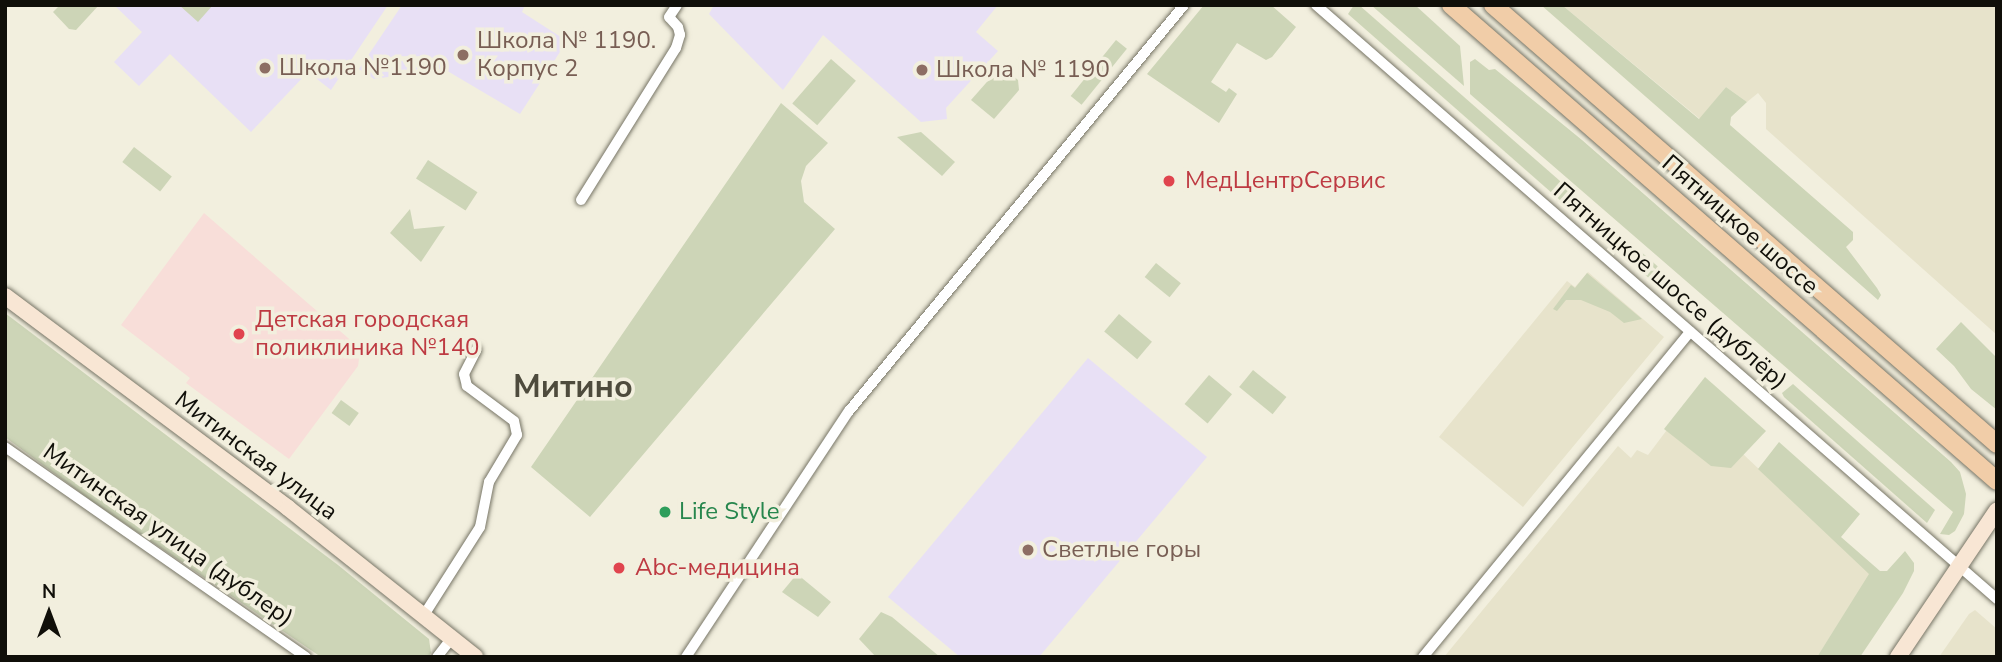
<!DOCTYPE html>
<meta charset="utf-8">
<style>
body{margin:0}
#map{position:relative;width:2002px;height:662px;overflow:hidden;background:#f2efde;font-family:"Nunito Sans",sans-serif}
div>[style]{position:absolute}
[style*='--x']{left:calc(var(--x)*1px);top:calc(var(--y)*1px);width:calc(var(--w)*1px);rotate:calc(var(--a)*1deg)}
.built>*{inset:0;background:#e7e3cb}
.education>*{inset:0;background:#e8e0f5}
.medical>*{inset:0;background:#f8ded9}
.green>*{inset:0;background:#cdd5b7;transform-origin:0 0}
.roads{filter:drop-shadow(0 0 2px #777566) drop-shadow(0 0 2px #777566)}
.minor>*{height:10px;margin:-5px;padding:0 5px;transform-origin:5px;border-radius:5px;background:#fff}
.secondary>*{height:16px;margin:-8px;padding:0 8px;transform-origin:8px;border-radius:8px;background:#f8e6d4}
.primary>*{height:18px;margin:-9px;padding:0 9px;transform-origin:9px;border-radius:9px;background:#f1cda8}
.dots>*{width:19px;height:19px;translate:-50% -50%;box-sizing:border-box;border:4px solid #f2efde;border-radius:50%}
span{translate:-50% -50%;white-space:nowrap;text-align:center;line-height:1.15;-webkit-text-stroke:7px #f2efde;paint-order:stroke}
.education-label{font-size:24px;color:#785e54}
.left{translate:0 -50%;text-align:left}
.health-label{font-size:24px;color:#be3a42}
.street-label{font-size:24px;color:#100f09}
.leisure-label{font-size:24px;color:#27864d}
.district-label{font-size:32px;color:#4e4b3d;font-weight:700}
.frame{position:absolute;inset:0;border:7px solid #100f09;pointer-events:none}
.north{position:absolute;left:14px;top:578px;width:70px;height:70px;-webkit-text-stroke:5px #f2efde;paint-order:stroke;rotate:0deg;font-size:19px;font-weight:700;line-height:28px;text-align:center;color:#100f09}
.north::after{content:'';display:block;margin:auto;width:24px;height:32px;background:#100f09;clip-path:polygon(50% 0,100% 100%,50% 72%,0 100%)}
</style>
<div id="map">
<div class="built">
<i style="clip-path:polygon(1562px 5px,1997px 5px,1997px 335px,1766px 129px,1766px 103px,1758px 93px,1747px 102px,1726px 87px,1700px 119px)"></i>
<i style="clip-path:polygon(1588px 272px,1664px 337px,1523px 507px,1439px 437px,1567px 281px,1575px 287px)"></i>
<i style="clip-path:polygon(1688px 402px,1870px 574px,1817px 657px,1444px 657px,1618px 446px,1631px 458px,1637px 450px,1648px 455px)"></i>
<i style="clip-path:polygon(1975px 610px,1997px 629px,1997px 657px,1939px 657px,1969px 614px)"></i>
</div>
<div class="education">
<i style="clip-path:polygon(114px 5px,388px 5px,331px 90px,308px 72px,251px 132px,170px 54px,139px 86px,114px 62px,142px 32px)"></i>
<i style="clip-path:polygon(402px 5px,525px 5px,522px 12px,567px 41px,520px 114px,444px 69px,374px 79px,359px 69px)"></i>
<i style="clip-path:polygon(714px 5px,998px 5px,976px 32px,998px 51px,946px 108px,947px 119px,921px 122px,823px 35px,783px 90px,709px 14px)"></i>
<i style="clip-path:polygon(1088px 358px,1207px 457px,1039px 657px,960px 657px,888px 597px)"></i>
</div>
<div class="medical">
<i style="clip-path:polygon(204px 213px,355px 344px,360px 352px,358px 366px,289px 459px,186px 383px,190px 378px,121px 325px)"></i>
</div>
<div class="green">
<i style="clip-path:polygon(60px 5px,99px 5px,76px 30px,69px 29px,53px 12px)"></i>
<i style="clip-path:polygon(179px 5px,213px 5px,198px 22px)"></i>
<i style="clip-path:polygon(1204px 5px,1271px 5px,1296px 27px,1272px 57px,1266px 60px,1237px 43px,1211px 82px,1226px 92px,1229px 88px,1237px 94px,1219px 123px,1147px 74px)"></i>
<i style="clip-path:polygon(1354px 5px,1359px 5px,1671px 278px,1667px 294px,1348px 14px)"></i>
<i style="clip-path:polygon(1371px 5px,1415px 5px,1460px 46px,1464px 86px)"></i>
<i style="clip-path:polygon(1541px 5px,1562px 5px,1699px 119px,1726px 87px,1747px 102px,1731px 117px,1730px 125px,1853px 232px,1853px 240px,1846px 247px,1877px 288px,1881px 295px,1878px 300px)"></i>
<i style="left:1116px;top:40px;width:14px;height:72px;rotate:39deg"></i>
<i style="left:831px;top:59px;width:33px;height:59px;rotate:41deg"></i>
<i style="clip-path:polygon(1475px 59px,1489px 70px,1495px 69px,1582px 140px,1951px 462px,1960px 472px,1966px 494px,1964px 514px,1955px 531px,1949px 535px,1940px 534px,1953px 512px,1470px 94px,1470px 62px)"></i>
<i style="clip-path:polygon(1001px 66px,1018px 80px,1019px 90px,994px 119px,971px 100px)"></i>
<i style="clip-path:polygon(781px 103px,828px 143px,806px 166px,801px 181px,804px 202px,835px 229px,590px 517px,531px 467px)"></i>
<i style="clip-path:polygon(921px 132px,955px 162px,942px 176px,897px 137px)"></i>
<i style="left:134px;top:147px;width:48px;height:19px;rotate:38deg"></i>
<i style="left:428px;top:160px;width:59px;height:22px;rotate:33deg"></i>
<i style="clip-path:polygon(410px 209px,414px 229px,445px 226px,421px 262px,390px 233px)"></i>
<i style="left:1156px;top:263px;width:32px;height:18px;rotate:39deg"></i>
<i style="clip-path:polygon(1587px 273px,1642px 319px,1624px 323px,1610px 312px,1581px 300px,1566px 300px,1557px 311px,1553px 309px,1571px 285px,1575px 288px)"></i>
<i style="clip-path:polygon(5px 313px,338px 565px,429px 639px,431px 653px,428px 657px,321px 657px,93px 502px,5px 437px)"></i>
<i style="left:1119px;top:314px;width:43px;height:23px;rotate:40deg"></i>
<i style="clip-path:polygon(1961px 322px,1997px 358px,1997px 410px,1971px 389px,1954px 366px,1936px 349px)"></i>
<i style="left:1253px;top:370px;width:43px;height:22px;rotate:39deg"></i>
<i style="left:1209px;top:375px;width:30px;height:38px;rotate:40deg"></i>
<i style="clip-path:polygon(1705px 377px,1766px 431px,1731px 468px,1711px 466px,1664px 429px)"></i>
<i style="clip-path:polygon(1793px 384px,1935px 510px,1927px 523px,1784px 397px,1782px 393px)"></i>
<i style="left:341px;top:400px;width:22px;height:16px;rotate:36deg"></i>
<i style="clip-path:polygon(1779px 442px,1860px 514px,1841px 537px,1880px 571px,1887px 571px,1905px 551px,1914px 563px,1914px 571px,1903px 593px,1860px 657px,1817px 657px,1869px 574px,1758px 469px)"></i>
<i style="clip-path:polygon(797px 574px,831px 602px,818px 617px,782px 592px)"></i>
<i style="clip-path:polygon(881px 612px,892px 617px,940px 657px,876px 657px,859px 639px)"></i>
</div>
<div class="roads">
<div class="minor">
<i style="--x:1316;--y:5;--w:904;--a:41.1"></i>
<i style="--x:581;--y:200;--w:179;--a:-58"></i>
<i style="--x:676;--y:48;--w:14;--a:-73"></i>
<i style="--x:680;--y:35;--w:8;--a:-104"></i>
<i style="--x:678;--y:27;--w:13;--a:-132"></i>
<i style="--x:669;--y:17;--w:14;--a:-56"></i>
<i style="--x:5;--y:447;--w:367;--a:34.9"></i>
<i style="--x:424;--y:615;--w:104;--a:-57.5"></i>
<i style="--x:480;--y:527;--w:46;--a:-78.7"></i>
<i style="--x:489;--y:482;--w:55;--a:-59.2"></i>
<i style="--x:517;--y:435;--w:14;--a:-102"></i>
<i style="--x:514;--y:421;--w:59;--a:-143.3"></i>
<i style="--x:467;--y:386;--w:12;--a:-104"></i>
<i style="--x:464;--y:374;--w:27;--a:-63"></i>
<i style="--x:437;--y:657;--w:24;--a:-52"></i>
<i style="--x:686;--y:657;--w:295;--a:-56.5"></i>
<i style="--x:849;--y:411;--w:526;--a:-50.47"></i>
<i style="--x:1423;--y:657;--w:421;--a:-50.6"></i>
</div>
<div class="secondary">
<i style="--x:5;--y:296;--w:354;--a:36.8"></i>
<i style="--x:288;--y:508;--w:239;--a:38.5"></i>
<i style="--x:1898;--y:657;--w:177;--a:-56"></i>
</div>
<div class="primary">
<i style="--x:1451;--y:5;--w:724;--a:41.08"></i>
<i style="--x:1493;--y:5;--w:668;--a:41.06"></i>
</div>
</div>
<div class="dots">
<i style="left:463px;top:55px;background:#8d6e63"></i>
<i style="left:265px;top:68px;background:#8d6e63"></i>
<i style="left:922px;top:70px;background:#8d6e63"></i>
<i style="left:1169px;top:181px;background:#e0444e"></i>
<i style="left:239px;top:334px;background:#e0444e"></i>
<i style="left:665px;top:512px;background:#2e9e5b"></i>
<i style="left:1028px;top:550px;background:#8d6e63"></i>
<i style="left:619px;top:568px;background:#e0444e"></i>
</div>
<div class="education-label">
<span class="left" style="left:477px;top:55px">Школа № 1190.<br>Корпус 2</span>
<span class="left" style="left:279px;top:68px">Школа №1190</span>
<span class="left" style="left:936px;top:70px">Школа № 1190</span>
<span class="left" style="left:1042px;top:550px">Светлые горы</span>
</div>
<div class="health-label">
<span class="left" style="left:1185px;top:181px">МедЦентрСервис</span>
<span class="left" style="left:255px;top:334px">Детская городская<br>поликлиника №140</span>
<span class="left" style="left:635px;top:568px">Abc-медицина</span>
</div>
<div class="street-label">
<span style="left:1740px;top:225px;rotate:41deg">Пятницкое шоссе</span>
<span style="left:1670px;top:286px;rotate:41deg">Пятницкое шоссе (дублёр)</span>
<span style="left:256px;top:456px;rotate:37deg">Митинская улица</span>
<span style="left:168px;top:535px;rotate:35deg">Митинская улица (дублер)</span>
</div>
<div class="leisure-label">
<span class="left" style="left:679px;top:512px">Life Style</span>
</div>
<div class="district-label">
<span style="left:573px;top:387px">Митино</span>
</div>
<div class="frame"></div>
<div class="north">N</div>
</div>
